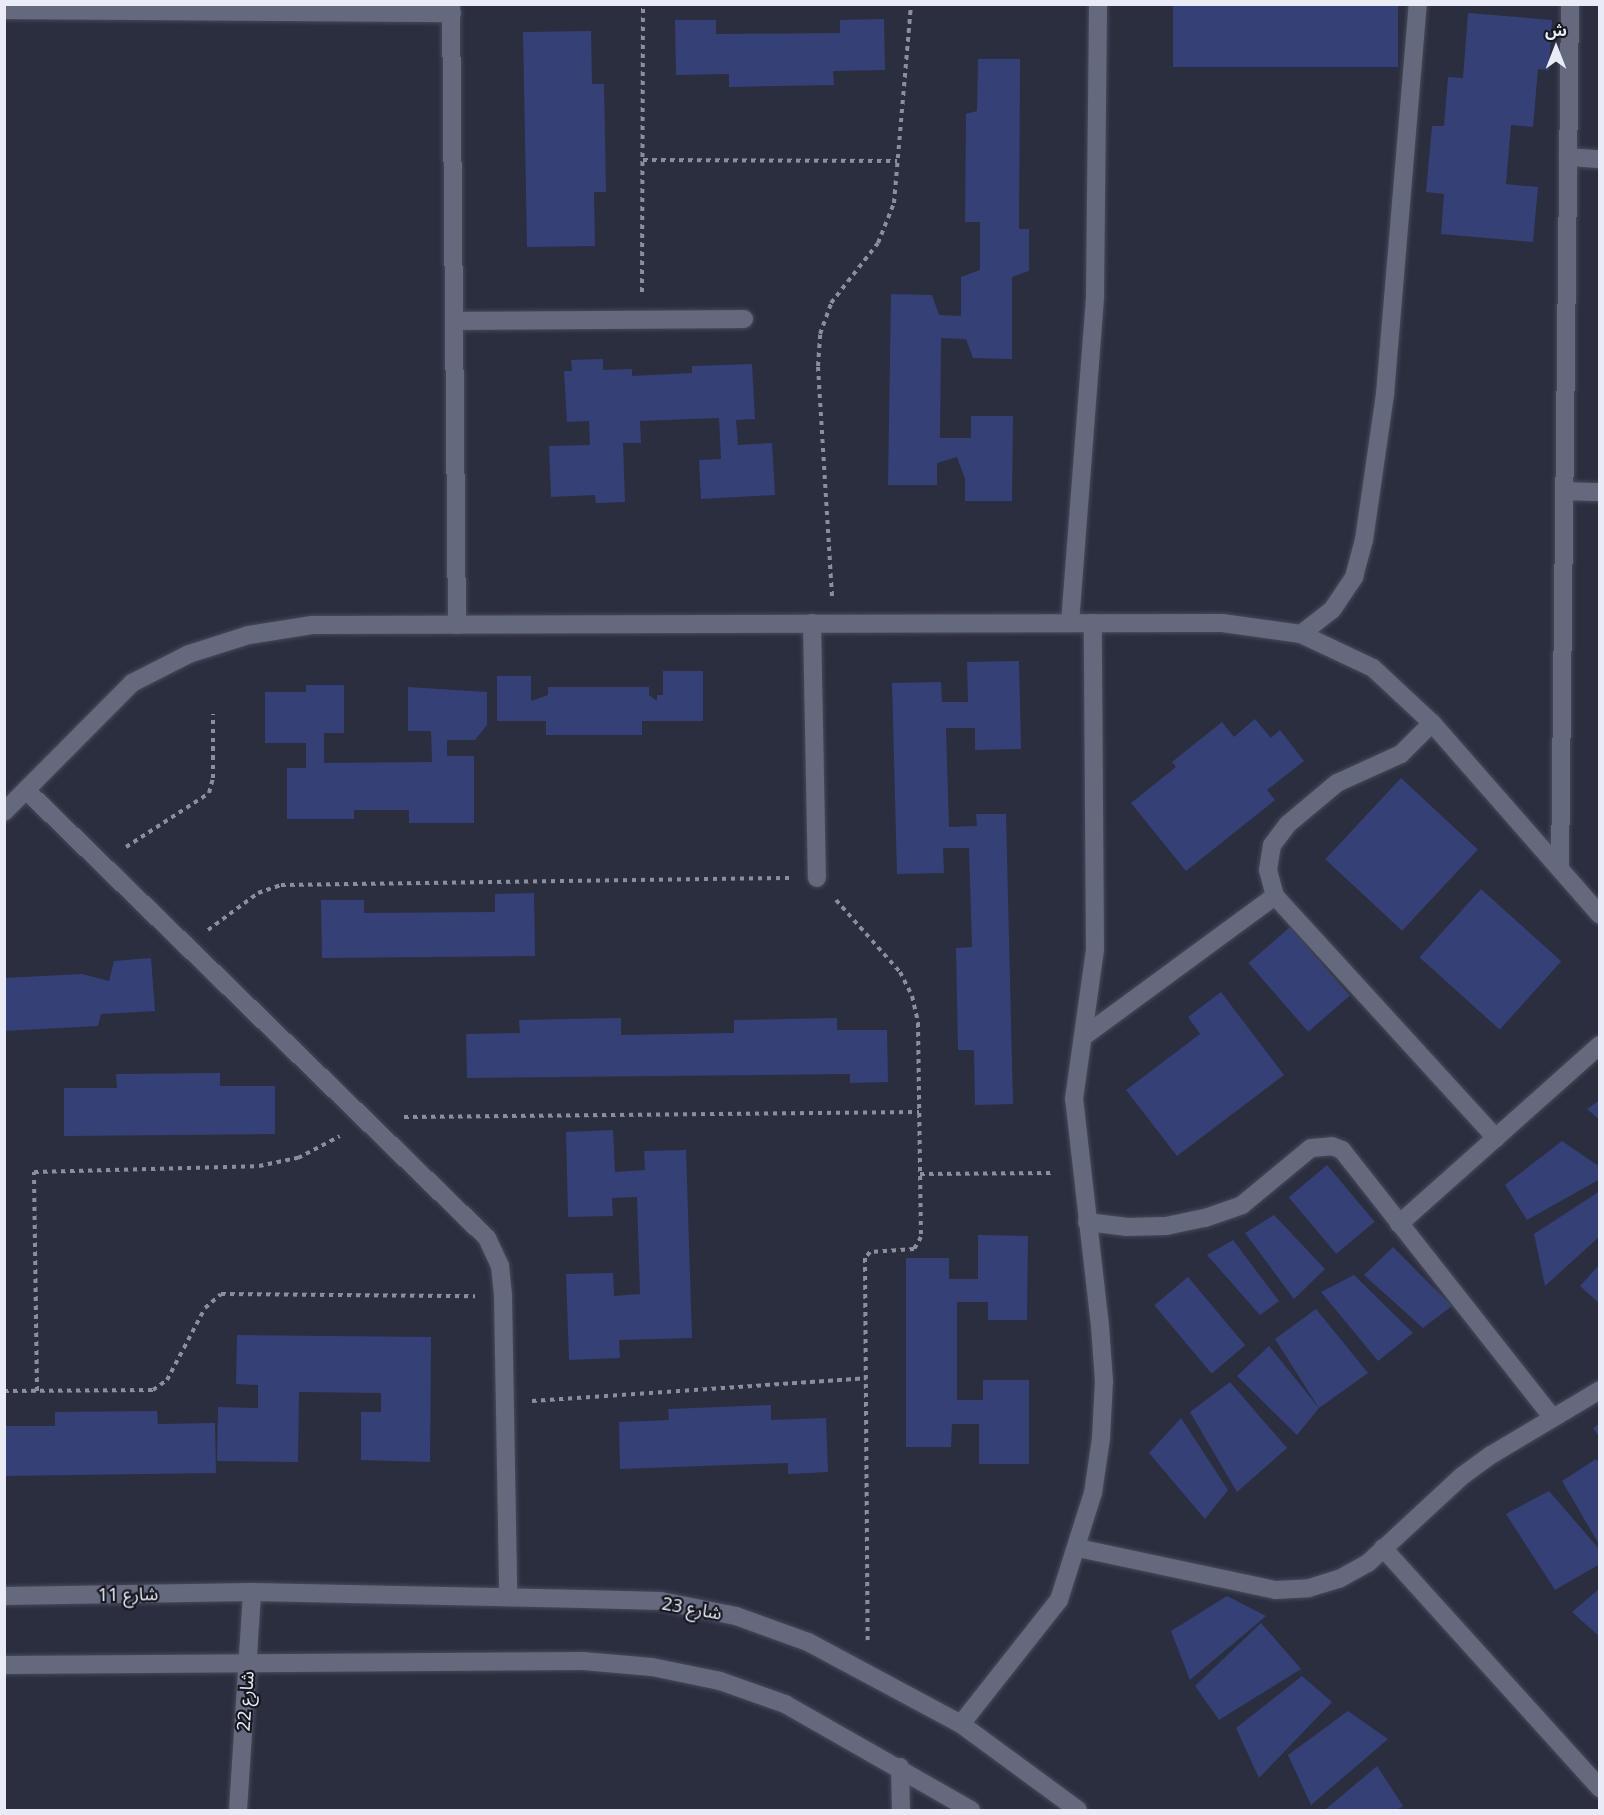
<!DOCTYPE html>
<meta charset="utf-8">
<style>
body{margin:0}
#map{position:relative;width:1604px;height:1815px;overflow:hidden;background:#2a2e3f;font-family:"Noto Sans","Noto Sans Arabic",sans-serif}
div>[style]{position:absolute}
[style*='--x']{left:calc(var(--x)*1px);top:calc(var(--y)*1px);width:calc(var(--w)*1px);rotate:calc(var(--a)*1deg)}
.building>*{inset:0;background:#354077;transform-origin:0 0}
.path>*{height:4px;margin-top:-2px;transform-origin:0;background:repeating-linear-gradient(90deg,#8b8e9c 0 4.5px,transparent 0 9px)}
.roads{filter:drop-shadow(0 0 2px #464958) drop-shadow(0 0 2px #464958)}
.minor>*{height:18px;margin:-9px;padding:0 9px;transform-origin:9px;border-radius:9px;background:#64697d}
span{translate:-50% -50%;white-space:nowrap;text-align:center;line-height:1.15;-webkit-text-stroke:4.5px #15171f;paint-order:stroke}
.street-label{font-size:18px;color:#e9ecf7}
.frame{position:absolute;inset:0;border:6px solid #e9ecf7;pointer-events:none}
.north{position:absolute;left:1526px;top:18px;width:60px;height:60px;-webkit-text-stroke:4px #15171f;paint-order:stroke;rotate:0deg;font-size:16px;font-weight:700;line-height:24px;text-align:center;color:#e9ecf7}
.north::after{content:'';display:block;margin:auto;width:21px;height:27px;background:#e9ecf7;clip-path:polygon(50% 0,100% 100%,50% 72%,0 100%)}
</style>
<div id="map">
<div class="building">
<i style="left:1173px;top:4px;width:225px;height:63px"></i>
<i style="clip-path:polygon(1468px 13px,1552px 20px,1549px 70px,1538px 69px,1533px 127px,1511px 125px,1506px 184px,1538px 187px,1533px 242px,1441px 234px,1444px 194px,1426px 192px,1432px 126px,1444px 126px,1448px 77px,1463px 78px)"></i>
<i style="clip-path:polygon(884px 19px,885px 70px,833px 71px,834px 85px,729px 87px,729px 74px,676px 75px,675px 20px,716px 20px,716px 34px,840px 33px,840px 20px)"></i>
<i style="clip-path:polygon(591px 31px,592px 84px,604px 84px,606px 192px,594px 192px,595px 246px,527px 247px,523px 32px)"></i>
<i style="clip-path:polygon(978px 59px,1020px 59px,1019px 229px,1029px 229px,1029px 271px,1012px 277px,1012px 359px,973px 358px,966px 339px,941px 338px,940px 438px,971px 438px,971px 416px,1013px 416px,1012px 501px,965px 501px,965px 479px,957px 457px,937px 463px,937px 485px,888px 485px,891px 294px,932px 295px,939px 315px,961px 316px,961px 277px,980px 270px,980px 222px,965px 222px,966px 114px,977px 111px)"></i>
<i style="clip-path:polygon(603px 359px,603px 370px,632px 369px,632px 376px,692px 373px,692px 366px,752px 364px,755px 419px,736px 420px,738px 445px,772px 443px,775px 495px,701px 499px,699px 460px,721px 459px,719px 418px,640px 421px,641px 443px,623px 443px,625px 502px,596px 503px,595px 495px,551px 497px,549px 446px,590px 445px,589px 421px,567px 422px,564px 371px,572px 371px,571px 360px)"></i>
<i style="clip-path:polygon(1019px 661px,1021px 749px,975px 750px,975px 728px,946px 728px,949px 827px,977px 826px,976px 814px,1006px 814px,1013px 1104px,975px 1105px,974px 1050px,958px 1050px,956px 948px,972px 947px,969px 848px,943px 848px,944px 873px,897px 874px,892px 683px,941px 682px,942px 702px,968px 702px,967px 662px)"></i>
<i style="clip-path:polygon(663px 671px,703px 671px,703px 721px,642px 721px,642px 735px,546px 735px,546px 721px,497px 721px,497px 676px,531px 676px,531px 701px,548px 695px,548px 687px,649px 687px,649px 695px,657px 701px,657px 695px,663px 695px)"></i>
<i style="clip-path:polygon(306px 685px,344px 685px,344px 733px,324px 733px,324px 763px,432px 762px,431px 731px,408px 731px,408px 687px,487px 692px,487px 725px,475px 740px,447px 740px,447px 756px,474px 756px,474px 823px,409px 823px,409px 810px,354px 810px,354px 819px,287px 819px,287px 768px,306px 768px,306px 743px,265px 743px,265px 692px,306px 692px)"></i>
<i style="clip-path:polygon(1255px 719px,1271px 738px,1280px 730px,1304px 761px,1267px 790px,1275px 800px,1186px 871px,1131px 803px,1176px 767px,1172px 762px,1222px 722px,1234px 737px)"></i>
<i style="left:1401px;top:778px;width:105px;height:111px;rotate:43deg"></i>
<i style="left:1481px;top:889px;width:108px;height:92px;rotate:42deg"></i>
<i style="clip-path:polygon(534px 893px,535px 956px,322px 958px,321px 900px,364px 900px,364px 913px,495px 912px,495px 894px)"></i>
<i style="left:1290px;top:927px;width:91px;height:55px;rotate:49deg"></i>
<i style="clip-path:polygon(151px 958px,155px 1011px,101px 1014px,98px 1026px,4px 1031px,4px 978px,82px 974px,109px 981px,114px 961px)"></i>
<i style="clip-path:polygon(1221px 992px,1284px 1075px,1177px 1156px,1126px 1090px,1200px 1034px,1188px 1017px)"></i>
<i style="clip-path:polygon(621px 1018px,621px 1035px,734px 1033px,734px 1020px,837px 1018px,837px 1030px,887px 1030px,888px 1082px,850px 1083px,850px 1074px,467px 1078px,466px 1034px,520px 1033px,519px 1020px)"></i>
<i style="clip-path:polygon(220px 1073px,220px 1086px,275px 1086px,275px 1134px,64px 1136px,64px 1088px,117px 1088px,116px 1074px)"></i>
<i style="clip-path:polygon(1600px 1100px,1600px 1120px,1587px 1109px)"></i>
<i style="clip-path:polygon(613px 1130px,615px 1172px,645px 1170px,644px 1151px,686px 1150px,692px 1338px,619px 1340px,620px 1358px,569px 1360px,566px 1274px,613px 1273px,614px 1296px,640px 1294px,637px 1197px,612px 1198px,613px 1216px,568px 1217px,566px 1132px)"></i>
<i style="clip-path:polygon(1562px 1141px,1600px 1167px,1600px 1179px,1527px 1220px,1505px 1185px)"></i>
<i style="left:1327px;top:1165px;width:74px;height:50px;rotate:50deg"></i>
<i style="clip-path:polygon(1600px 1191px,1600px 1236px,1545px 1286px,1534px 1234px)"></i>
<i style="clip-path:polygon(1274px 1215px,1325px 1269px,1294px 1299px,1245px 1233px)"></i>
<i style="clip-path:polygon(978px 1235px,1028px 1236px,1027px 1320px,988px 1320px,988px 1302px,957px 1302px,957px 1400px,983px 1400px,983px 1380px,1029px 1380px,1029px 1464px,979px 1464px,979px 1424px,952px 1424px,951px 1447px,906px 1447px,906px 1258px,949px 1258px,949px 1279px,978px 1279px)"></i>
<i style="clip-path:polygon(1233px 1240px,1279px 1301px,1260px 1315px,1207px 1255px)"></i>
<i style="clip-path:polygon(1393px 1247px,1452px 1306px,1423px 1328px,1364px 1275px)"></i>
<i style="clip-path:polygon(1600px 1264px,1600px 1304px,1580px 1286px)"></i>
<i style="clip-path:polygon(1354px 1275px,1413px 1333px,1378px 1361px,1321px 1292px)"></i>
<i style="left:1188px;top:1277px;width:89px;height:44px;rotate:50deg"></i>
<i style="clip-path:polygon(1316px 1309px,1368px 1373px,1319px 1408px,1275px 1339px)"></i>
<i style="clip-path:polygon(237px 1335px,431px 1337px,430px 1462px,361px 1460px,361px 1412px,381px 1412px,381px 1393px,299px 1392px,298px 1462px,217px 1461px,218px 1407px,258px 1408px,258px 1385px,236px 1384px)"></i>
<i style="clip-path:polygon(1269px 1346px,1319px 1408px,1297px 1435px,1237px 1376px)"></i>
<i style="clip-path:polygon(1230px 1382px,1287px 1448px,1237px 1492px,1190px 1412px)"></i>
<i style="clip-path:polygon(771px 1405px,771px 1420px,826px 1418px,828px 1472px,788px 1474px,788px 1463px,620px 1469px,619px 1422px,669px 1420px,668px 1409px)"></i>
<i style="clip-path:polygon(157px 1411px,158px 1424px,215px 1423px,216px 1473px,4px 1476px,4px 1426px,55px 1426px,55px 1412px)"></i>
<i style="clip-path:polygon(1181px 1418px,1228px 1490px,1205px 1519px,1149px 1453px)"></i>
<i style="clip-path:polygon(1600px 1423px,1600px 1438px,1593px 1428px)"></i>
<i style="clip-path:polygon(1596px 1459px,1600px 1464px,1600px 1546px,1562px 1481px)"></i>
<i style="clip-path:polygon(1549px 1491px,1600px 1550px,1600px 1564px,1555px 1590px,1506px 1514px)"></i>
<i style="clip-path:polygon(1600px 1588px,1600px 1637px,1572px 1612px)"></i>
<i style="clip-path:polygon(1227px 1596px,1266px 1616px,1190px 1680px,1171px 1631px)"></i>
<i style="clip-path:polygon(1261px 1623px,1301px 1669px,1219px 1720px,1195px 1686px)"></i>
<i style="clip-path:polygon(1302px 1676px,1332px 1702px,1259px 1778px,1236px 1728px)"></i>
<i style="clip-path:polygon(1348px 1711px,1388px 1739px,1311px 1805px,1288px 1755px)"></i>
<i style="clip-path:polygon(1377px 1766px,1403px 1806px,1397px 1810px,1325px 1810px)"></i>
</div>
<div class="path">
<i style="--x:643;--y:160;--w:254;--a:0.2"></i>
<i style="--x:642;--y:292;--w:288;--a:-89.8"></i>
<i style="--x:832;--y:596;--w:230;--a:-93.5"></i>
<i style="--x:818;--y:366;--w:32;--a:-86"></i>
<i style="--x:820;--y:334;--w:33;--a:-70"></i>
<i style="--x:831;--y:303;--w:76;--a:-51.9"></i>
<i style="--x:878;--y:243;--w:43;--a:-68.2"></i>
<i style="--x:894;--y:203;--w:200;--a:-85.1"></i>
<i style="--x:126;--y:847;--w:99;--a:-33"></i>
<i style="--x:209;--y:793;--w:16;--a:-75"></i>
<i style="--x:213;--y:778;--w:64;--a:-90"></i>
<i style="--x:836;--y:900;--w:96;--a:48.4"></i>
<i style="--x:900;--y:972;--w:27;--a:63"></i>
<i style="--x:912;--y:996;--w:28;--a:77"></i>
<i style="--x:918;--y:1023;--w:214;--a:89.2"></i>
<i style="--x:921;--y:1237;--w:14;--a:120"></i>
<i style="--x:914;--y:1249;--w:44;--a:176.1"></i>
<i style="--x:870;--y:1252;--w:8;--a:130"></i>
<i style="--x:865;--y:1258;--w:383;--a:89.6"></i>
<i style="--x:208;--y:930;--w:62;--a:-36.5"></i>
<i style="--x:258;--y:893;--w:24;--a:-19"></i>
<i style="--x:281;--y:885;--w:509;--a:-0.79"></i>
<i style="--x:404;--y:1117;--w:515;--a:-0.56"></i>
<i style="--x:920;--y:1174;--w:133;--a:-0.4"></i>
<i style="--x:4;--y:1391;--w:149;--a:-0.4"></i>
<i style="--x:153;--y:1390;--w:17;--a:-36"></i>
<i style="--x:167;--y:1380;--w:81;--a:-62.2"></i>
<i style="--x:205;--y:1308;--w:21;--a:-41"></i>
<i style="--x:221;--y:1294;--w:254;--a:0.5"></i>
<i style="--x:37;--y:1391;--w:219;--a:-90.8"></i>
<i style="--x:34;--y:1172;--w:225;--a:-1.5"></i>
<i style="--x:259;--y:1166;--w:40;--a:-12"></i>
<i style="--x:298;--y:1158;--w:47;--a:-27.6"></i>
<i style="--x:532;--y:1401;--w:335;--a:-3.9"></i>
</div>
<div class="roads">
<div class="minor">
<i style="--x:451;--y:4;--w:621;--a:89.45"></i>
<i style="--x:4;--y:10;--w:448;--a:0.4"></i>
<i style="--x:1568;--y:157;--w:32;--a:4"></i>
<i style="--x:454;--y:321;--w:290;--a:-0.4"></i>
<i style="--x:1564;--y:491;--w:36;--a:2"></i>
<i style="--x:812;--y:623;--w:255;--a:88.9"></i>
<i style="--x:1070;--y:623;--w:329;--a:-85.6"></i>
<i style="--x:1095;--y:295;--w:291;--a:-89.4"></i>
<i style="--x:1301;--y:634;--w:39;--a:-38"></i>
<i style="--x:1332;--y:610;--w:40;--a:-56"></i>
<i style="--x:1354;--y:577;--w:38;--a:-75"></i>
<i style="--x:1364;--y:540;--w:148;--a:-81.8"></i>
<i style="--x:1385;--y:394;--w:391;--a:-85.2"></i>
<i style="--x:1432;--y:723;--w:44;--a:135"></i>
<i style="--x:1401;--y:754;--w:70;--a:155.6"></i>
<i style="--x:1337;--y:783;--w:64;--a:140.1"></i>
<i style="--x:1288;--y:824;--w:26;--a:127"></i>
<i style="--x:1272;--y:845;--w:25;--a:99"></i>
<i style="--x:1268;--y:870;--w:27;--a:75"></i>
<i style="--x:1275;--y:896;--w:328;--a:47.6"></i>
<i style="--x:26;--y:790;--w:643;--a:44.18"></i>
<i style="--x:487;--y:1238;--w:31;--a:65"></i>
<i style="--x:500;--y:1266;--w:30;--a:84"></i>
<i style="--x:503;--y:1296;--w:301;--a:89"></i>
<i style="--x:4;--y:812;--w:182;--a:-45.2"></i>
<i style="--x:132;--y:683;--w:64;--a:-27"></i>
<i style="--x:189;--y:654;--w:63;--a:-17.6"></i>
<i style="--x:249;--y:635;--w:64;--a:-9"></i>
<i style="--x:312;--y:625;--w:910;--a:-0.13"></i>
<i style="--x:1222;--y:623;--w:80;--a:7.9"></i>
<i style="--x:1301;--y:634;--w:80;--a:25.3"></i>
<i style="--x:1373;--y:668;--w:81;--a:43"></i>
<i style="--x:1432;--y:723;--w:255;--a:48.8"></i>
<i style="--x:1560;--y:869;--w:865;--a:-89.34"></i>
<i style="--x:1083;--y:1037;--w:238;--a:-36.3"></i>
<i style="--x:1087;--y:1222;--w:39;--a:7"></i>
<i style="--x:1126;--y:1227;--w:40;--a:-1.4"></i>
<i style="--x:1166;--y:1226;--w:40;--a:-12"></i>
<i style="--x:1205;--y:1218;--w:39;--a:-19"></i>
<i style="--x:1242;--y:1205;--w:89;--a:-39.6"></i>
<i style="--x:1311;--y:1148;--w:21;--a:-5"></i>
<i style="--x:1332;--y:1146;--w:11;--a:22"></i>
<i style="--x:1342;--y:1150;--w:341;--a:51.8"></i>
<i style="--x:1399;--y:1224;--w:269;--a:-41.7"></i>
<i style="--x:1078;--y:1548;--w:202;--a:12"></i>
<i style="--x:1276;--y:1590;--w:33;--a:-3"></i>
<i style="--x:1309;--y:1588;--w:31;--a:-17"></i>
<i style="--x:1339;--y:1579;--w:33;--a:-29"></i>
<i style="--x:1368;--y:1563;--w:128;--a:-42.8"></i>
<i style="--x:1462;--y:1476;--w:36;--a:-36"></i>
<i style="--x:1491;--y:1455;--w:127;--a:-30.8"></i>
<i style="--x:1383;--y:1548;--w:324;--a:47.9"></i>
<i style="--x:4;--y:1596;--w:248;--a:-0.9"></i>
<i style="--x:252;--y:1592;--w:332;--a:1.2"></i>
<i style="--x:584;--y:1599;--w:77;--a:1.5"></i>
<i style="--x:661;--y:1601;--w:76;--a:11.3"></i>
<i style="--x:736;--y:1616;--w:77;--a:19.9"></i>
<i style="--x:808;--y:1642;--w:174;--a:28.2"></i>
<i style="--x:961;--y:1724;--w:145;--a:36.3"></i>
<i style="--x:4;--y:1665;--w:579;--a:-0.4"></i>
<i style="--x:583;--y:1661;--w:69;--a:5"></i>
<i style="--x:652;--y:1667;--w:69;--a:11.6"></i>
<i style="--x:720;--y:1681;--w:69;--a:19.5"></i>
<i style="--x:785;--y:1704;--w:214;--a:29.7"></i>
<i style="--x:961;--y:1724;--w:158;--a:-51.7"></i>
<i style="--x:1059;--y:1600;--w:112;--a:-72.4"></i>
<i style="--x:1093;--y:1493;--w:56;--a:-81.7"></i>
<i style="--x:1101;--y:1438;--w:57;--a:-87"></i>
<i style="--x:1104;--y:1381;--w:55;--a:-94.2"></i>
<i style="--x:1100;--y:1326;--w:228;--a:-96.5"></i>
<i style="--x:1074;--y:1099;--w:151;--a:-82"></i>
<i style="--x:1095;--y:949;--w:326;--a:-90.4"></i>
<i style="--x:900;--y:1767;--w:43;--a:88.7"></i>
<i style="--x:238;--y:1810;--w:218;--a:-86.3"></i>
</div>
</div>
<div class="street-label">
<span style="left:128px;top:1594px;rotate:-1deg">شارع 11</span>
<span style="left:692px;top:1608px;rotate:10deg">شارع 23</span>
<span style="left:245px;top:1701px;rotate:-86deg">شارع 22</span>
</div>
<div class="frame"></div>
<div class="north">ش</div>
</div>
